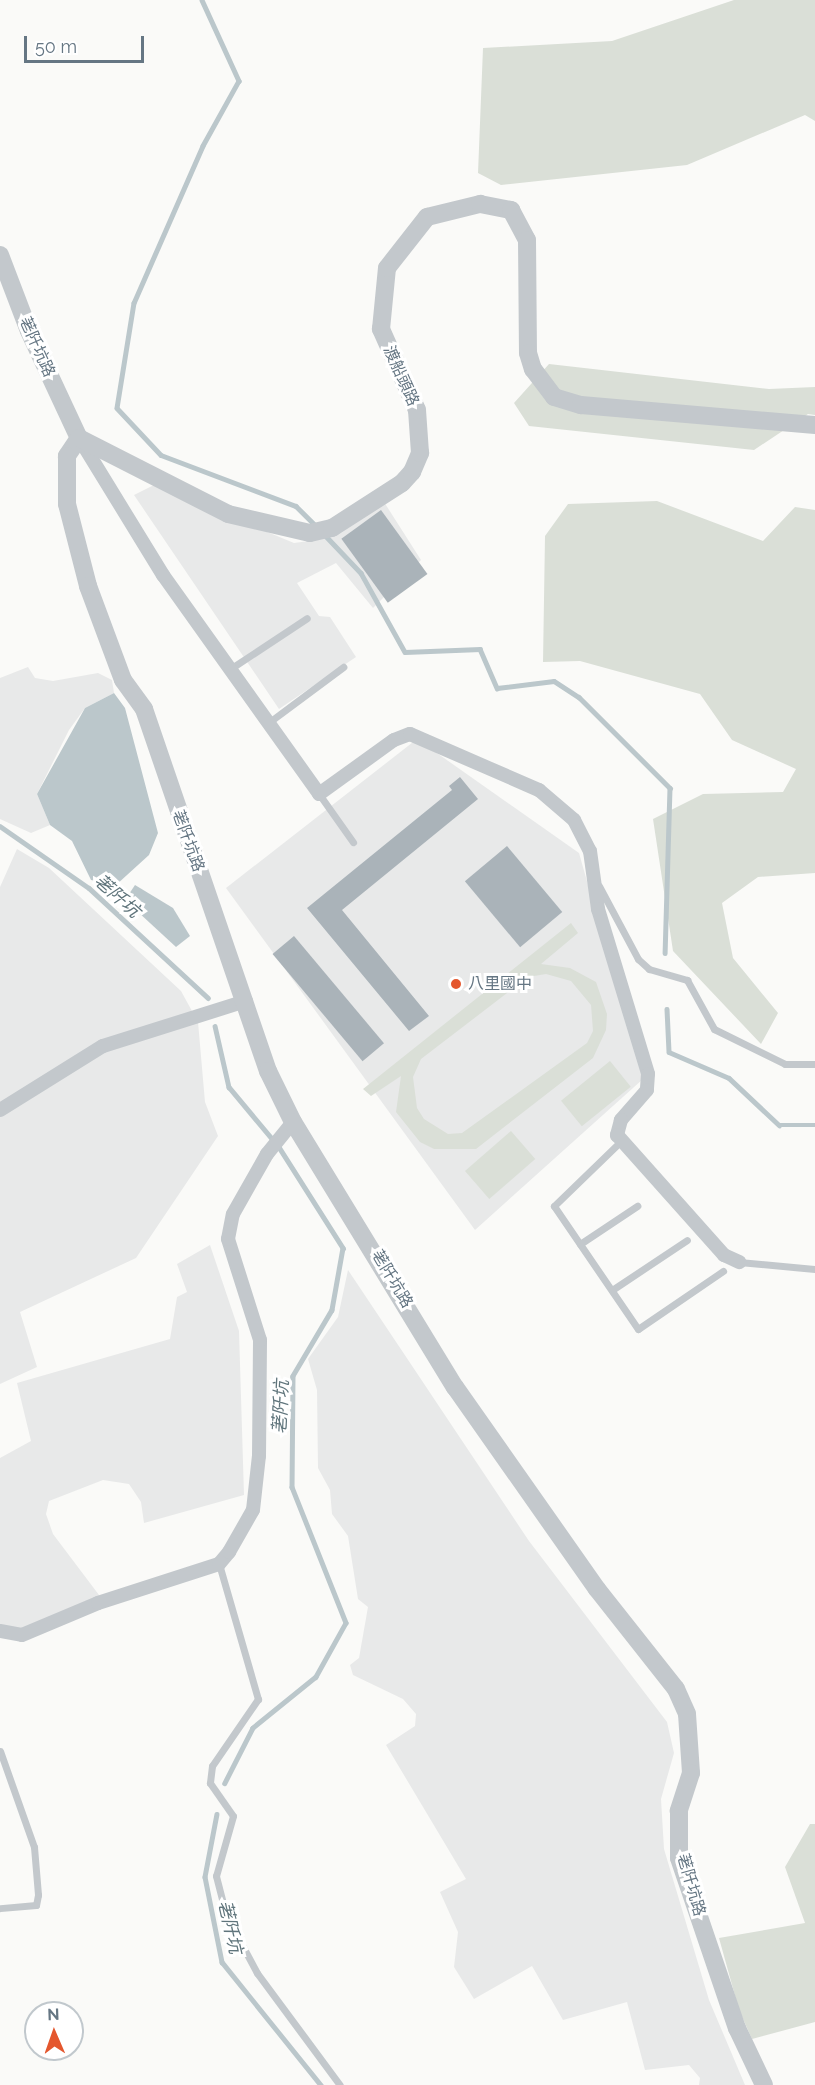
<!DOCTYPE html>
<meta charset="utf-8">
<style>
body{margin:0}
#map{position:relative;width:815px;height:2085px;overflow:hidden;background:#fafaf8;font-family:Raleway,"Noto Sans TC",sans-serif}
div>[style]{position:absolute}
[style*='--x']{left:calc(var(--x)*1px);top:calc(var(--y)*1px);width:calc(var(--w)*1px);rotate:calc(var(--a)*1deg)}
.built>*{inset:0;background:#e8e9e9}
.green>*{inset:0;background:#dadfd7;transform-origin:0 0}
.water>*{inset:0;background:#bbc7cb}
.stream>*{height:4.5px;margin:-2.25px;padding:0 2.25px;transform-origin:2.25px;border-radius:2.25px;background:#bbc7cb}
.building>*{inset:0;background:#aab3b9;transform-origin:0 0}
.service>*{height:7px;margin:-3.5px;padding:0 3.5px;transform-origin:3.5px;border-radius:3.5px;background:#c3c8cc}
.minor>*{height:14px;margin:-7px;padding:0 7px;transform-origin:7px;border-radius:7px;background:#c3c8cc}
.tertiary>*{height:18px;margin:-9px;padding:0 9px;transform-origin:9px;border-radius:9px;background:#c3c8cc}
.dots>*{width:16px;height:16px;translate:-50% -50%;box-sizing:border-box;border:3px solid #fff;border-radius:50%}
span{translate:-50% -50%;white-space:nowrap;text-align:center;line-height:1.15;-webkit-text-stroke:6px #fff;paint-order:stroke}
.street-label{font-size:16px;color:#657683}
.poi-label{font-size:16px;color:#657683}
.left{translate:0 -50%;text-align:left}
.water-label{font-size:18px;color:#60757c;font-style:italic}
.north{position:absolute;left:24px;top:2001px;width:60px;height:60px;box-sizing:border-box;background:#fff;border:2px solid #c1c8cd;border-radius:50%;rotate:358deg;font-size:16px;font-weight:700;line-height:24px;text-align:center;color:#657683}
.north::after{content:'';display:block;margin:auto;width:21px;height:27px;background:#e4572e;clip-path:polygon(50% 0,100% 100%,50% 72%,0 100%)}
.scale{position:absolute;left:24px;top:36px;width:120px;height:27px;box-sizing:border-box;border:3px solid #657683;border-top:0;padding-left:8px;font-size:18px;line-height:21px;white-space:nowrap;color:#657683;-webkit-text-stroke:4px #fff;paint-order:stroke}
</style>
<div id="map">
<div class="built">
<i style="clip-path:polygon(154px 485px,294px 543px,309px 541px,384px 502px,421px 560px,373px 608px,336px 563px,297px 583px,319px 616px,330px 617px,356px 657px,279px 709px,134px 495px)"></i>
<i style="clip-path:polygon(28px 667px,35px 678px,53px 681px,98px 673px,112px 680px,114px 693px,85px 708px,69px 730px,37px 794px,50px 825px,31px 833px,0 819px,0 678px)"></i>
<i style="clip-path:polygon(417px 739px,579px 853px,643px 1079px,475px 1230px,226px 888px)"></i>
<i style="clip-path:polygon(17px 849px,49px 868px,181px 991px,198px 1022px,205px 1102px,218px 1136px,136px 1258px,20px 1312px,37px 1367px,0 1384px,0 887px)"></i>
<i style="clip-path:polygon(210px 1245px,239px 1331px,244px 1495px,144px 1523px,141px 1502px,129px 1484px,103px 1480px,49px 1501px,46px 1514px,53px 1534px,102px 1599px,16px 1636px,0 1634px,0 1458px,31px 1441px,17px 1383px,170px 1339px,177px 1297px,187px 1292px,177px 1264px)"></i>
<i style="clip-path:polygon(348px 1270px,529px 1541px,667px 1722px,674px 1753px,661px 1799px,664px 1849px,709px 2000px,745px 2085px,699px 2085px,700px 2078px,689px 2065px,645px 2070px,627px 2002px,563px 2020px,532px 1966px,474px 1999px,454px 1967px,458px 1932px,440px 1892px,466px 1879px,386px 1745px,415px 1726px,416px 1714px,403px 1699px,353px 1675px,350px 1665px,359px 1658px,368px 1607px,358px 1599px,348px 1536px,332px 1514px,330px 1490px,318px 1468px,317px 1390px,308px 1359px,338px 1317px)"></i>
</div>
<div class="green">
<i style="clip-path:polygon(734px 0,815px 0,815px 121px,805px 115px,687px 165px,501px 185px,478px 173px,483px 48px,612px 41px)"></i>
<i style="clip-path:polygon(549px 364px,769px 389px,815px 387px,815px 415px,808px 414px,754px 450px,529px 426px,514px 403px)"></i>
<i style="clip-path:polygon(657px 501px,763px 541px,795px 507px,815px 510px,815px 873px,758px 877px,722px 903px,733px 958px,778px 1013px,761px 1044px,673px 951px,653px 819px,703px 794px,783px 792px,796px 769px,732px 740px,700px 694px,580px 661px,543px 662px,545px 536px,568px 504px)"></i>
<i style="clip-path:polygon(evenodd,571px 923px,578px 933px,541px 964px,570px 968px,596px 982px,607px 1014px,606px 1030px,593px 1058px,476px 1149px,434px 1149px,420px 1142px,396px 1112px,401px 1076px,371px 1096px,363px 1089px,571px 923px,546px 974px,571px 981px,591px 1005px,593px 1031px,587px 1043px,462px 1133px,448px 1134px,424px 1119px,417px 1108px,413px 1077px,421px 1059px,528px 977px,546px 974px)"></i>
<i style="left:610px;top:1061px;width:33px;height:63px;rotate:51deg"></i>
<i style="left:511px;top:1131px;width:37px;height:61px;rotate:49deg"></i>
<i style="clip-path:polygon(810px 1824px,815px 1824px,815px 2022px,752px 2039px,739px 2010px,719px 1938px,805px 1923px,785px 1867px)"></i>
</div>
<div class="water">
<i style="clip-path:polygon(114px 693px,125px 708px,158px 833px,149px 855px,116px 885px,91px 880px,72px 841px,50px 825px,37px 794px,85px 708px)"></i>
<i style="clip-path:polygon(135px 885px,173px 908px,190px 936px,176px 947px,125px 900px)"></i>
</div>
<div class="stream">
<i style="--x:202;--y:0;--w:89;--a:65.4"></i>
<i style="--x:239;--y:81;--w:74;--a:119"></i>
<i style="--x:203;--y:146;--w:171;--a:113.7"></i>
<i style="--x:134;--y:303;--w:106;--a:99.2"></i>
<i style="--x:117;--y:408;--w:64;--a:46.9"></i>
<i style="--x:161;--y:455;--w:144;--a:20.7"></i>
<i style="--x:296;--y:506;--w:28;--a:45"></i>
<i style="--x:324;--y:534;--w:54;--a:46.5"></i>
<i style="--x:361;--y:573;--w:90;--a:60.9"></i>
<i style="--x:405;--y:652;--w:75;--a:-2.3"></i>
<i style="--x:480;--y:649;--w:43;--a:66.4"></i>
<i style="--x:497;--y:688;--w:57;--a:-7"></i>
<i style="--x:554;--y:681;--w:30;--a:33"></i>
<i style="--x:579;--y:697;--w:129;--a:45"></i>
<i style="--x:670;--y:788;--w:165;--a:91.7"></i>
<i style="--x:0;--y:826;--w:108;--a:34.9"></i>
<i style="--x:89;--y:888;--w:162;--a:42.7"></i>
<i style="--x:667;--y:1009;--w:43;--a:87.3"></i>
<i style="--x:669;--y:1052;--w:65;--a:23.4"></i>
<i style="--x:729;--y:1078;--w:69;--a:43.2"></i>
<i style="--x:779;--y:1125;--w:36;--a:0"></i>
<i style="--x:215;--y:1026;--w:63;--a:77.1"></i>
<i style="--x:229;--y:1087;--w:78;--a:50.2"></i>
<i style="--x:279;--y:1147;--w:120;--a:57.6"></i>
<i style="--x:343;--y:1248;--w:63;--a:100.1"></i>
<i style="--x:332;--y:1310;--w:77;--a:120.6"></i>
<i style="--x:293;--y:1376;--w:111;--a:90.5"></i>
<i style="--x:292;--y:1487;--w:146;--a:68.3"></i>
<i style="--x:346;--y:1623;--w:62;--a:119.1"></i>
<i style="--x:316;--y:1677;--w:81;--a:141"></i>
<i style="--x:253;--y:1728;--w:62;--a:117"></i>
<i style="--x:217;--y:1814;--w:64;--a:100.8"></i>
<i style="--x:205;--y:1877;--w:87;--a:78.7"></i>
<i style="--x:222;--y:1962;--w:158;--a:51.2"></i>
</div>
<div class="building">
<i style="left:381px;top:510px;width:79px;height:49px;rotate:54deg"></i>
<i style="clip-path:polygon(460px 777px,478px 799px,342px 910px,429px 1016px,409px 1031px,307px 908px,452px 790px,449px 786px)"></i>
<i style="left:507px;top:846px;width:86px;height:55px;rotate:50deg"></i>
<i style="left:294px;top:936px;width:140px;height:28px;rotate:50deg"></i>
</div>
<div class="service">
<i style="--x:230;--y:669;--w:92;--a:-33.5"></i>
<i style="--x:268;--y:723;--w:94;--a:-36.7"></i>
<i style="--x:319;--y:794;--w:59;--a:54.7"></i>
<i style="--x:599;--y:886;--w:83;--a:61.9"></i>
<i style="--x:638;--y:959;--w:15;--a:42"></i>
<i style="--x:649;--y:969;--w:40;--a:16"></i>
<i style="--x:687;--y:980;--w:56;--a:61.1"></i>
<i style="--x:714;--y:1029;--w:79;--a:26.2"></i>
<i style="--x:785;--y:1064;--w:30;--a:0"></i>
<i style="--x:620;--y:1142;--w:92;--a:135.9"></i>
<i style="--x:554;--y:1206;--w:149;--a:55.7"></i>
<i style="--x:638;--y:1329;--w:103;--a:-34.3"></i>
<i style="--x:580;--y:1244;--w:69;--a:-33.7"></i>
<i style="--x:739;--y:1262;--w:76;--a:5.3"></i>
<i style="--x:612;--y:1290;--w:90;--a:-33.7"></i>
<i style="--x:219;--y:1564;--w:141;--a:73.9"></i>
<i style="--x:258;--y:1699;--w:81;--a:124.5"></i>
<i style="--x:212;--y:1766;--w:17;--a:97"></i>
<i style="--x:210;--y:1783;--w:40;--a:55.1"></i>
<i style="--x:233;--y:1816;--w:62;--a:105.8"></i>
<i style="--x:216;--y:1876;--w:40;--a:75.6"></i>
<i style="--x:226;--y:1915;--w:66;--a:61.9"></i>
<i style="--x:257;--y:1973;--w:139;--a:53.5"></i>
<i style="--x:0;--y:1751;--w:102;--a:70.5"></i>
<i style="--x:34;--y:1847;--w:48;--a:85.2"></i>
<i style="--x:38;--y:1895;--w:10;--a:101"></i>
<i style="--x:36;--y:1905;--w:36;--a:175"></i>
</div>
<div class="minor">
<i style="--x:79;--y:438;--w:161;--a:58.5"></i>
<i style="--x:163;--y:575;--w:269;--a:54.5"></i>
<i style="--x:319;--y:794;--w:92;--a:-35.8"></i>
<i style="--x:394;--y:740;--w:17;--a:-21"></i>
<i style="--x:410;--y:734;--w:141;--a:23.5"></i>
<i style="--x:539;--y:790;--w:46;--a:40.6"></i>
<i style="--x:574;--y:820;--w:35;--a:63"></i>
<i style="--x:590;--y:851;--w:59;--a:82.1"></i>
<i style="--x:598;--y:909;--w:172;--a:73.1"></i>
<i style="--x:648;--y:1074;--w:16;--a:94"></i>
<i style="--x:647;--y:1090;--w:40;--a:131"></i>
<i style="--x:621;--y:1120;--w:16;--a:105"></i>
<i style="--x:617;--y:1135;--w:161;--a:48.3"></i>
<i style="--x:724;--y:1255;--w:17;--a:25"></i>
<i style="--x:0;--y:1110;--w:121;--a:-31.9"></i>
<i style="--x:103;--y:1046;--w:150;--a:-17.5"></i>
<i style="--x:0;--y:1631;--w:22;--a:10"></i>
<i style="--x:22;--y:1635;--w:82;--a:-22.8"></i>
<i style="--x:98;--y:1603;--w:127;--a:-17.9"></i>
<i style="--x:219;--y:1564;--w:16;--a:-50"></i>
<i style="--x:229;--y:1552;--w:48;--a:-60.3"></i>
<i style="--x:253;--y:1510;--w:54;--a:-83.7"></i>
<i style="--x:259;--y:1456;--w:116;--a:-89.5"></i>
<i style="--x:260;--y:1340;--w:106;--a:-107.6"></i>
<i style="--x:228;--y:1239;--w:25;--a:-79"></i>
<i style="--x:233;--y:1214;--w:69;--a:-60.5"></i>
<i style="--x:267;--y:1154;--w:41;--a:-50.9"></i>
</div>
<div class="tertiary">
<i style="--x:0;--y:255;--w:81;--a:69.1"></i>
<i style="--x:29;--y:331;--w:118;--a:65"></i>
<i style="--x:79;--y:438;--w:22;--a:124"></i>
<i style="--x:67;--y:456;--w:48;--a:90"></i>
<i style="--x:67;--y:504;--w:85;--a:75.6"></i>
<i style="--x:88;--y:586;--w:100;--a:69.6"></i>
<i style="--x:123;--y:680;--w:36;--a:54"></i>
<i style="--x:144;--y:709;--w:383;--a:71.1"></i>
<i style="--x:268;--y:1071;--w:57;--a:63.9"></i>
<i style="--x:293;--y:1122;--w:311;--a:58.6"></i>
<i style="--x:455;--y:1387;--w:247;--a:54.9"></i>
<i style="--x:597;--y:1589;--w:127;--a:51.7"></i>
<i style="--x:676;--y:1689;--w:27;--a:66"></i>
<i style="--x:687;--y:1714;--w:59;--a:86.1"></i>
<i style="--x:691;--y:1773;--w:40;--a:108"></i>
<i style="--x:679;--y:1811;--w:47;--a:90"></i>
<i style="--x:679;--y:1858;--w:180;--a:71.2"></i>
<i style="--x:737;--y:2028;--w:63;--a:64.7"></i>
<i style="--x:79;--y:438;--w:167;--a:27"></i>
<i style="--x:228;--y:514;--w:84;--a:13"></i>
<i style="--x:310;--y:533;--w:23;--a:-13"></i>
<i style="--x:332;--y:528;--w:83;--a:-32.7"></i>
<i style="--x:402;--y:483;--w:15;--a:-48"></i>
<i style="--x:412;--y:472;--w:21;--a:-67"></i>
<i style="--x:420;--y:453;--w:43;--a:-94"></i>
<i style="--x:417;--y:410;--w:89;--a:-114"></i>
<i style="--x:381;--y:329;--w:61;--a:-84.4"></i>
<i style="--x:387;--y:268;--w:65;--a:-51.9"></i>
<i style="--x:427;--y:217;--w:55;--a:-13.8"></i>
<i style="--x:480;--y:204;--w:32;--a:11"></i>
<i style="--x:511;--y:210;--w:34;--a:62"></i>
<i style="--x:527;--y:240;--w:113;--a:89.5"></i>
<i style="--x:528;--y:353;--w:17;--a:73"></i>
<i style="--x:533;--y:369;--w:35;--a:53"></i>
<i style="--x:554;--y:397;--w:28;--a:17"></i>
<i style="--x:581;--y:405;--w:235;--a:4.9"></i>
</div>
<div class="dots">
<i style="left:456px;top:984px;background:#e4572e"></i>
</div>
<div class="street-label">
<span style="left:37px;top:347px;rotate:66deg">荖阡坑路</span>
<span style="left:401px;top:376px;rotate:66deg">渡船頭路</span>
<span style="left:188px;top:841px;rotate:70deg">荖阡坑路</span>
<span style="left:392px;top:1279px;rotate:59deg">荖阡坑路</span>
<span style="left:691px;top:1885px;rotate:74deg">荖阡坑路</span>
</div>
<div class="poi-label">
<span class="left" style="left:468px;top:984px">八里國中</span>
</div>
<div class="water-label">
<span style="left:117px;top:896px;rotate:42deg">荖阡坑</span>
<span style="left:281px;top:1407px;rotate:-87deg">荖阡坑</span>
<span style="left:230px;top:1927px;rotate:77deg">荖阡坑</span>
</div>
<div class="north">N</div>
<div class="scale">50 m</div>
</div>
